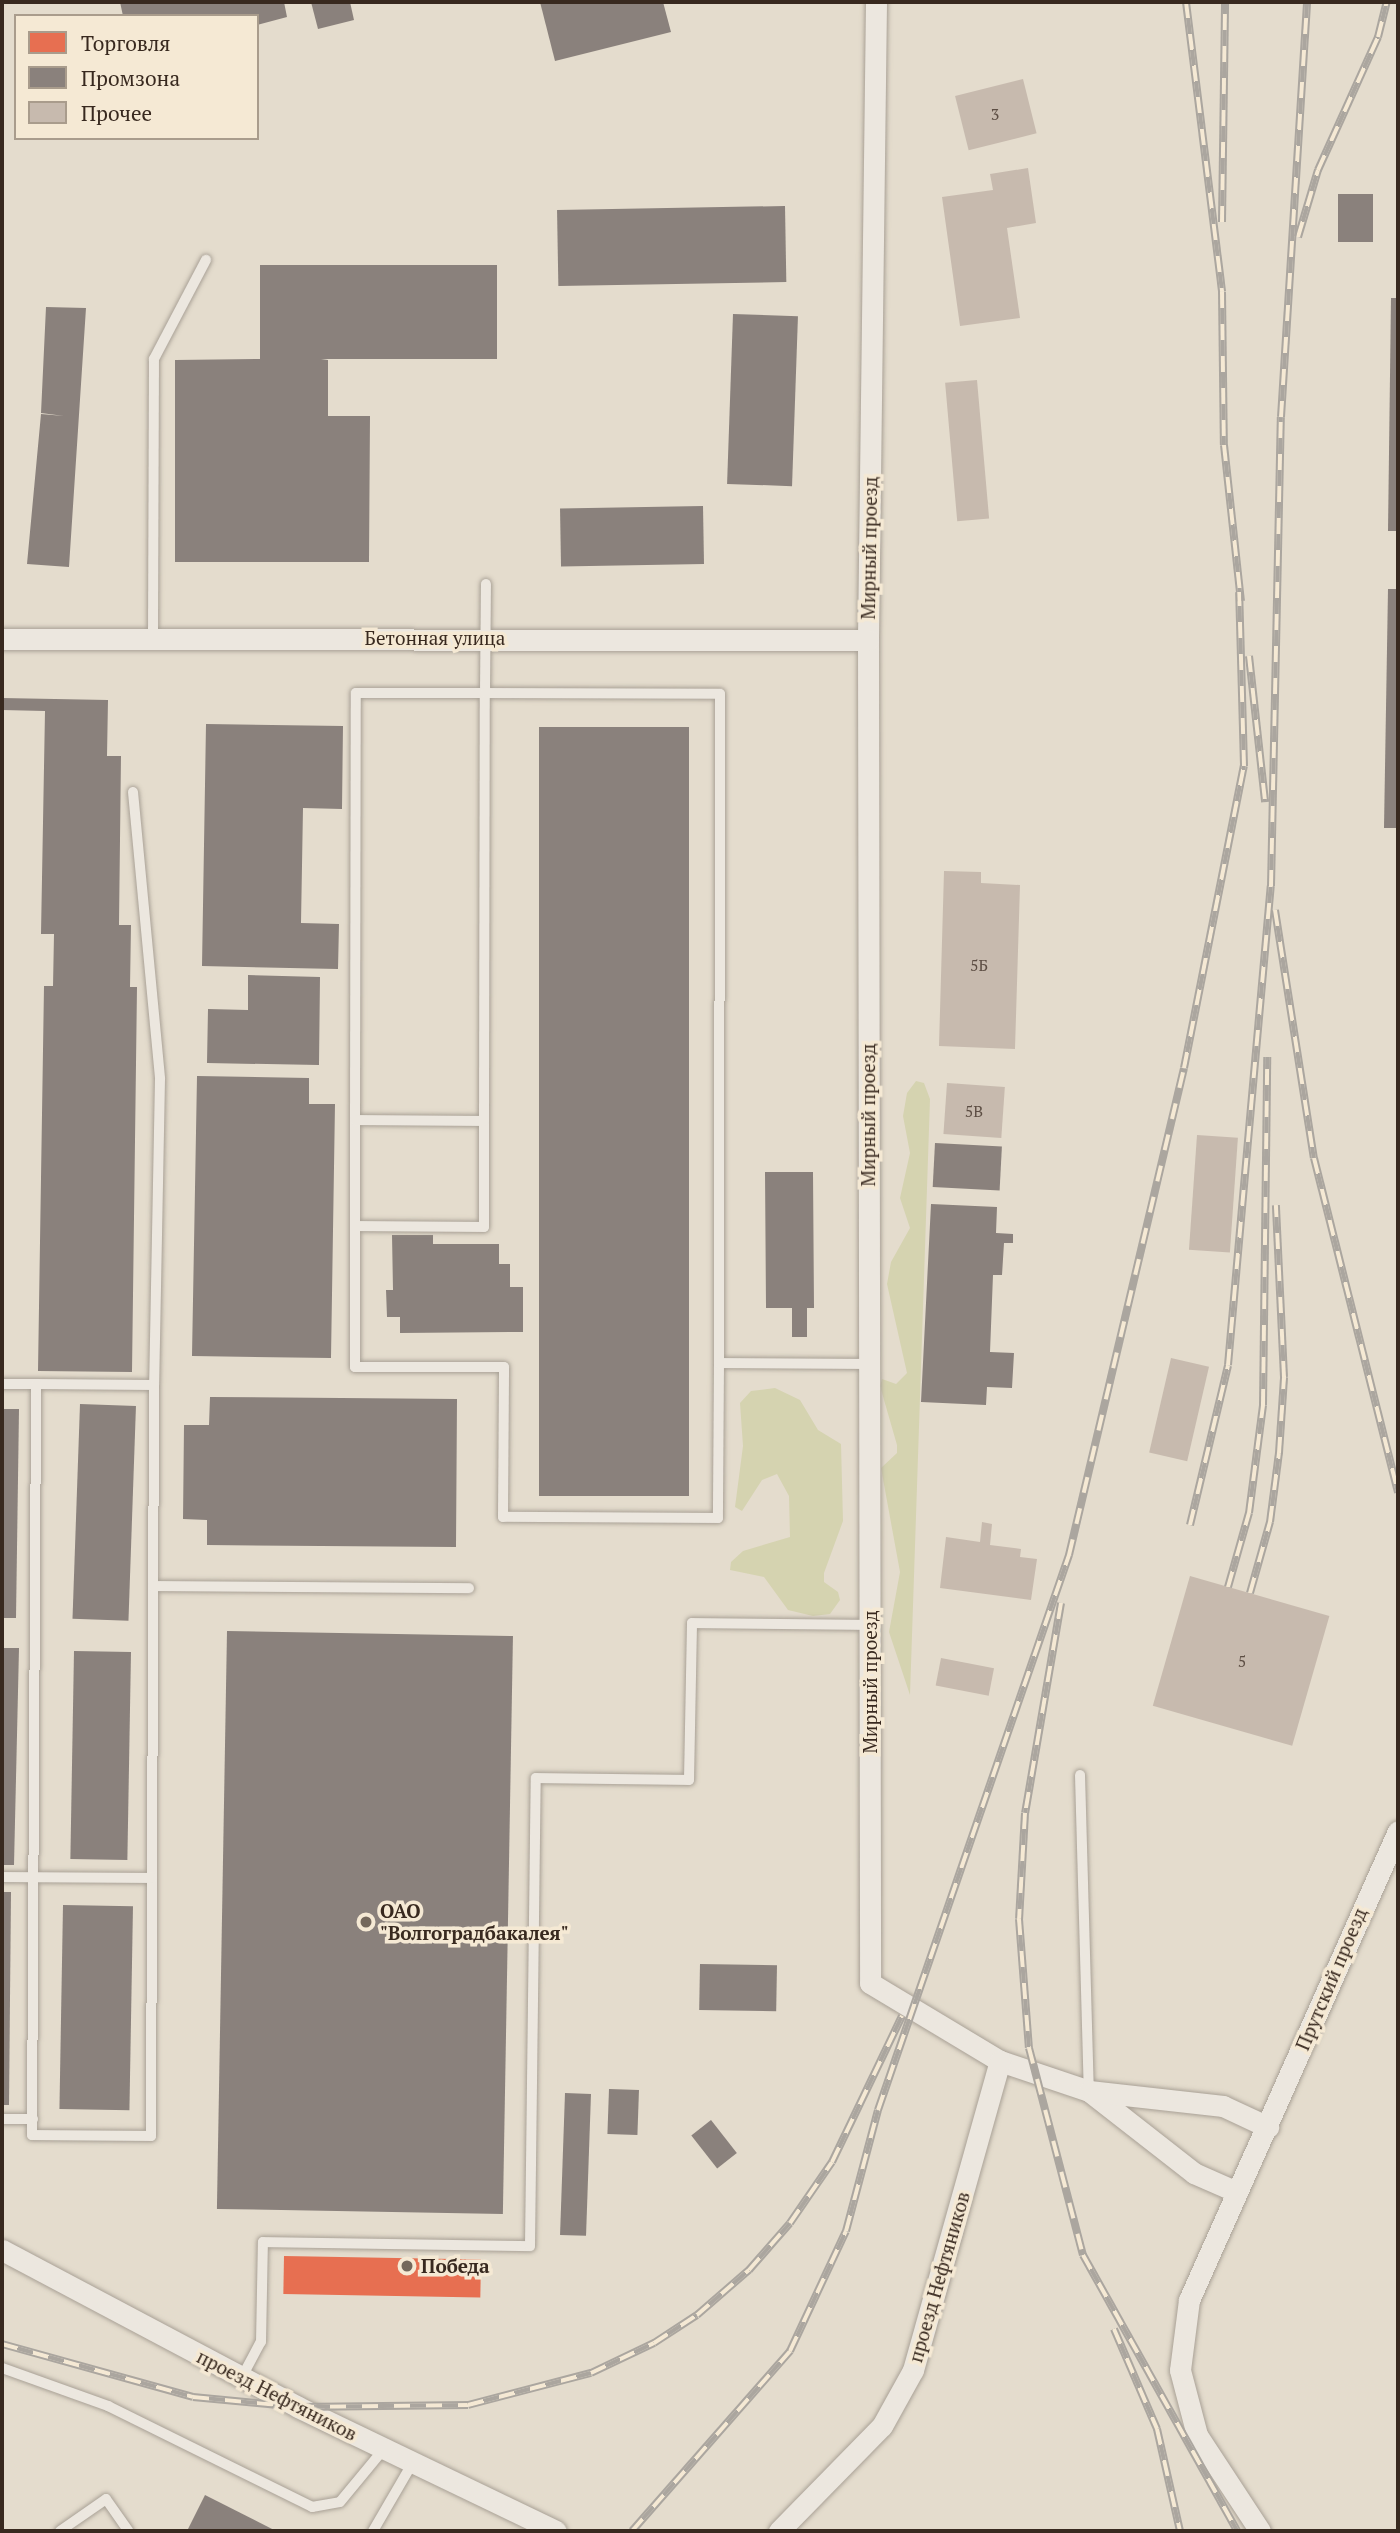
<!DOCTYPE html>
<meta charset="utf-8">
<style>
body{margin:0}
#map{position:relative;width:1400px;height:2533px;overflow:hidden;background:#e4dccd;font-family:"PT Serif",serif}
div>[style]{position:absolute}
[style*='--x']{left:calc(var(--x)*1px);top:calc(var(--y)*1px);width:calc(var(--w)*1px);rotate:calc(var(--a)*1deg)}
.green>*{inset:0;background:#d5d3b0}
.shops>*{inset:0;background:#e76f51;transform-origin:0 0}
.industry>*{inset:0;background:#8a817c;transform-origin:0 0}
.building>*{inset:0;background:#c7baae;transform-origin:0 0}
.roads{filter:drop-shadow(0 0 2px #a9a196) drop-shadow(0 0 2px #a9a196)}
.lane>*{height:10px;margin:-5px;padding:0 5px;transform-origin:5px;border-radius:5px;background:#ece7df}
.street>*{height:21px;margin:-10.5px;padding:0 10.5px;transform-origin:10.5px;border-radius:10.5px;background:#ece7df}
.rail>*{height:8px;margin-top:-4px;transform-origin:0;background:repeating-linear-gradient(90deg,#f5e9d4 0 16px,#aba69f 0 32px);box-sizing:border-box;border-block:2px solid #aba69f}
.dots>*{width:19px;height:19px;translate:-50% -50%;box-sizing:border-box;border:4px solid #f5e9d4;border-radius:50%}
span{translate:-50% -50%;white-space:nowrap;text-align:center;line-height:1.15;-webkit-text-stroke:7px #f5e9d4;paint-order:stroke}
.number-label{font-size:16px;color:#5c4d43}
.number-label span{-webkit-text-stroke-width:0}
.street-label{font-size:19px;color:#38291f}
.poi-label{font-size:19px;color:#38291f;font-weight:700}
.left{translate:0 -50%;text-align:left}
.frame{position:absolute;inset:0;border:4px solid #38291f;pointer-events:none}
.legend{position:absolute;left:14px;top:14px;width:245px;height:126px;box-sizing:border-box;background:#f5e9d4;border:2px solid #a99c8c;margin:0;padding:9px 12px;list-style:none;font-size:21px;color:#38291f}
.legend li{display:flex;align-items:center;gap:14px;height:35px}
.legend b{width:35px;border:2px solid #a99c8c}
</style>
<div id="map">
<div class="green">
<i style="clip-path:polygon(916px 1081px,924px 1083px,930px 1099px,910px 1695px,889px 1632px,900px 1572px,881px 1468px,897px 1453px,897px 1445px,880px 1386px,882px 1379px,896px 1384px,907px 1373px,887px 1284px,891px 1262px,910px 1228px,900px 1198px,910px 1153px,903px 1116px,907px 1093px)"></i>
<i style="clip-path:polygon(775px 1388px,800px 1400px,818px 1430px,841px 1444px,843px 1521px,824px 1573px,824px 1582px,838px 1592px,840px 1600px,830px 1614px,813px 1616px,788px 1610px,764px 1577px,730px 1570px,731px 1562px,743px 1551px,790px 1537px,789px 1496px,777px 1474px,762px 1480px,742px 1511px,735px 1507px,743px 1446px,740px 1403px,751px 1391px)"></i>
</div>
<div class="shops">
<i style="left:284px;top:2256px;width:197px;height:38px;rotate:1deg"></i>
</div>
<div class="industry">
<i style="clip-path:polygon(120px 2px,284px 2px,287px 17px,257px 25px,257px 16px,123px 16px)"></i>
<i style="clip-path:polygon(311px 2px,350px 2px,354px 20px,318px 29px)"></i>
<i style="clip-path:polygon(540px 2px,663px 2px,671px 32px,555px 61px)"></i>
<i style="left:1338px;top:194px;width:35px;height:48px"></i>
<i style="left:785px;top:206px;width:76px;height:228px;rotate:89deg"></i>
<i style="clip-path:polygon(260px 265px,497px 265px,497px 359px,321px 359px,328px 360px,328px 416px,370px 416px,369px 562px,175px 562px,175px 360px,260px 359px)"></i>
<i style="clip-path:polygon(1391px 298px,1398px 298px,1398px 531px,1388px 531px)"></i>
<i style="clip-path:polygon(46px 307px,86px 308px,69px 567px,27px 564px,41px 414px,64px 416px,41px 413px)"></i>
<i style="left:733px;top:314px;width:65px;height:170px;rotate:2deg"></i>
<i style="left:703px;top:506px;width:58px;height:143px;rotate:89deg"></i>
<i style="clip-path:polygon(1388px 589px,1398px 589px,1398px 828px,1384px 828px)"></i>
<i style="clip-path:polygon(2px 698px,108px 700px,107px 756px,121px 756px,119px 925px,131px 925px,130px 987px,137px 987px,132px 1372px,38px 1371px,44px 986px,53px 986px,54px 934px,41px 934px,45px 711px,2px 710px)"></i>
<i style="clip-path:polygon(206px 724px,343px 726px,342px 809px,303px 808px,301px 923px,339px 924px,338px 969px,202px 966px)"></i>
<i style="left:539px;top:727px;width:150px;height:769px"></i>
<i style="clip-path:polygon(248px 975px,320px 977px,319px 1065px,207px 1063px,208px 1009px,248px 1010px)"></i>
<i style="clip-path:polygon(197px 1076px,309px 1078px,309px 1104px,335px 1104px,331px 1358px,192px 1356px)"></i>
<i style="left:935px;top:1143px;width:67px;height:44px;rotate:3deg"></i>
<i style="clip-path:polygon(765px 1172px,813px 1172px,814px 1308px,807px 1308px,807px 1337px,792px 1337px,792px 1308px,766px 1308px)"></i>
<i style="clip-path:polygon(931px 1204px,997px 1207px,996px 1233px,1013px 1234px,1013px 1243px,1004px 1243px,1002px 1275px,993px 1275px,990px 1352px,1014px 1353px,1012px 1388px,987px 1387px,986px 1405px,921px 1402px)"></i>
<i style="clip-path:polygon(392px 1235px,433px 1235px,433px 1244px,499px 1244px,499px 1264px,510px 1264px,510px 1287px,523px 1287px,523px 1332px,400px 1333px,400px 1317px,387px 1317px,386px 1290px,393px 1290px)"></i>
<i style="clip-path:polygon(210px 1397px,457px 1399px,456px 1547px,207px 1545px,207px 1520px,183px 1519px,184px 1425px,209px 1425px)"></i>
<i style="left:80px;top:1404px;width:56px;height:215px;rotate:2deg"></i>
<i style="clip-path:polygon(2px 1409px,19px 1409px,16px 1618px,2px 1618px)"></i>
<i style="left:227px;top:1631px;width:286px;height:578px;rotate:1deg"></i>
<i style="clip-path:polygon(2px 1648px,19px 1648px,14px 1865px,2px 1865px)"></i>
<i style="left:74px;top:1651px;width:57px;height:208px;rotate:1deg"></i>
<i style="clip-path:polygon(2px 1892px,11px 1892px,9px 2105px,2px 2105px)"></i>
<i style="left:63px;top:1905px;width:70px;height:204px;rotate:1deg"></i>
<i style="left:700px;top:1964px;width:77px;height:46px;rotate:1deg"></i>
<i style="left:609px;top:2089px;width:30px;height:45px;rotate:2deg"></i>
<i style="left:565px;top:2093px;width:26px;height:142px;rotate:2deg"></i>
<i style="left:711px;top:2120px;width:42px;height:25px;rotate:52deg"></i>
<i style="clip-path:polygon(205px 2495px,276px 2531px,187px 2531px)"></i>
</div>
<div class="building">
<i style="left:1023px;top:79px;width:56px;height:70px;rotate:76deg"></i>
<i style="clip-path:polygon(1028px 168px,1036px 223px,1007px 228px,1020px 318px,960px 326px,942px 197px,993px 190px,990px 174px)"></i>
<i style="left:977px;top:380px;width:139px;height:32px;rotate:85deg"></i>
<i style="clip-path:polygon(944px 871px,981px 872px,981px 883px,1020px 885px,1015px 1049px,939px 1046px)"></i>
<i style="left:947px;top:1083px;width:58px;height:51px;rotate:4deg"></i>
<i style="left:1197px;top:1135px;width:41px;height:115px;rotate:4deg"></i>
<i style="left:1171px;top:1358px;width:39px;height:97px;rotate:13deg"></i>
<i style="clip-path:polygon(982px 1522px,992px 1524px,990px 1545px,1021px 1549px,1020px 1557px,1037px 1559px,1031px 1600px,940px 1588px,946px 1537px,980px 1542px)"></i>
<i style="left:1190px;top:1576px;width:145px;height:135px;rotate:16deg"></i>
<i style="left:941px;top:1658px;width:54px;height:28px;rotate:11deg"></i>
</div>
<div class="roads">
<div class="lane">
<i style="--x:153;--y:638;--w:279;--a:-89.8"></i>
<i style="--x:154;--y:359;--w:112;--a:-62.3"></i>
<i style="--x:133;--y:792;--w:288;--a:84.6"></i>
<i style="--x:160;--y:1079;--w:306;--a:91.1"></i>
<i style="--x:355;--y:1120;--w:427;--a:-89.9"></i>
<i style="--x:356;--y:693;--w:129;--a:0"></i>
<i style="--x:485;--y:693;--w:109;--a:-89.5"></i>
<i style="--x:355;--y:1226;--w:129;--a:0.4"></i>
<i style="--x:484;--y:1227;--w:106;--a:-90"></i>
<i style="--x:719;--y:1363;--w:155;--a:90.4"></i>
<i style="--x:718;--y:1518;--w:215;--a:-179.7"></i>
<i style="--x:503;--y:1517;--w:150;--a:-89.6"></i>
<i style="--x:504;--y:1367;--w:149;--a:180"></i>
<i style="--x:355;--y:1367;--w:247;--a:-90"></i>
<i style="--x:355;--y:1120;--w:129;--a:0.4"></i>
<i style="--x:484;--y:1121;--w:428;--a:-89.9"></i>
<i style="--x:485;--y:693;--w:235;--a:0.2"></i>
<i style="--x:720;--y:694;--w:669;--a:90.09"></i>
<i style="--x:719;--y:1363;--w:149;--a:0.4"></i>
<i style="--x:2;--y:1384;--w:34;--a:0"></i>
<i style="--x:36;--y:1384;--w:118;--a:0.5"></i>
<i style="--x:154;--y:1385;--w:751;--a:90.23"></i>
<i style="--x:151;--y:2136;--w:119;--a:-179.5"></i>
<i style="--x:32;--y:2135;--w:751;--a:-89.69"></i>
<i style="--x:153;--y:1586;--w:316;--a:0.4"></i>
<i style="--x:1080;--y:1775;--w:316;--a:88.4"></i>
<i style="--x:2;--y:1877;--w:150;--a:0.4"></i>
<i style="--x:2;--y:2119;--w:31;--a:0"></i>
<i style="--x:2;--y:2368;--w:113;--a:19.7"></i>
<i style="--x:108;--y:2406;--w:228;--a:26.3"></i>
<i style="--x:312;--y:2507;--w:28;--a:-10"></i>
<i style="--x:340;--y:2502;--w:67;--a:-50.4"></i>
<i style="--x:242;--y:2377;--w:40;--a:-62"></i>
<i style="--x:261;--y:2342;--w:100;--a:-88.9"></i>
<i style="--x:263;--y:2242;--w:267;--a:0.9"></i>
<i style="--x:530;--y:2246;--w:468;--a:-89.3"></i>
<i style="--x:536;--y:1778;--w:153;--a:0.7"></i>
<i style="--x:689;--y:1780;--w:157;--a:-88.9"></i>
<i style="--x:692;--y:1623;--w:178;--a:0.6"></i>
<i style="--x:60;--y:2531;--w:56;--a:-34.8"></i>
<i style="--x:106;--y:2499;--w:39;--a:55"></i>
<i style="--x:373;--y:2531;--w:78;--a:-59.8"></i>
</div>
<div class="street">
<i style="--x:876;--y:2;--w:638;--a:90.72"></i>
<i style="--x:868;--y:640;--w:1343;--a:89.91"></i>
<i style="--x:870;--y:1983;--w:152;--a:31"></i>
<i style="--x:1000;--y:2061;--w:94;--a:18.6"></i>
<i style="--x:2;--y:639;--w:866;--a:0.07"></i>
<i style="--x:1237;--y:2192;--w:47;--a:-156.2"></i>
<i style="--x:1194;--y:2173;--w:133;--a:-142"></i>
<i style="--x:1089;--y:2091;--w:135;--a:6.4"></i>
<i style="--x:1223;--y:2106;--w:50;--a:25"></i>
<i style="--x:2;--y:2250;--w:335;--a:27.9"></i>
<i style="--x:298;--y:2407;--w:286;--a:25.7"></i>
<i style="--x:779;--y:2531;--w:147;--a:-45.6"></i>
<i style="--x:882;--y:2426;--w:64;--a:-61"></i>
<i style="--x:913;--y:2370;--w:321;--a:-74.3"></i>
<i style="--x:1260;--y:2531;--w:115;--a:-123.3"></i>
<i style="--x:1197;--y:2435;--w:67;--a:-104.7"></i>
<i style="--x:1180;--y:2370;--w:71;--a:-82.7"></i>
<i style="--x:1189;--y:2300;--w:513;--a:-65.98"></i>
</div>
</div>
<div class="rail">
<i style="--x:1186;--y:2;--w:292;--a:82.9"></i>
<i style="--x:1222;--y:292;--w:153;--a:89.3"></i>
<i style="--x:1224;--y:445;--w:157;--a:83.8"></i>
<i style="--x:1222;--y:222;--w:220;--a:-89.2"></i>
<i style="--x:1298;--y:237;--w:70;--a:-73.4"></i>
<i style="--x:1318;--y:170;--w:146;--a:-65.7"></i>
<i style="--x:1378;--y:37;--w:36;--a:-76"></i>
<i style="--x:1249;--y:656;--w:147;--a:83.7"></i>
<i style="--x:1275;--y:910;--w:251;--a:81.1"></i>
<i style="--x:1314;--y:1158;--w:345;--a:75.9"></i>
<i style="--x:1190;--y:1525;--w:164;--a:-76.6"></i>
<i style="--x:1228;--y:1365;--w:481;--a:-84.9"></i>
<i style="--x:1271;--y:886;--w:469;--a:-88.8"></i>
<i style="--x:1281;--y:417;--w:416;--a:-86.4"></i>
<i style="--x:1228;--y:1587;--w:77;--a:-74.2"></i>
<i style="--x:1249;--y:1513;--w:109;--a:-82.6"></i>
<i style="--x:1263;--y:1405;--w:348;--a:-89.3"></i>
<i style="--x:1250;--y:1593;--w:74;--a:-74.3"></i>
<i style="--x:1270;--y:1522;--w:70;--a:-82.6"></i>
<i style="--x:1279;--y:1453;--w:76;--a:-86.2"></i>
<i style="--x:1284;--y:1377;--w:172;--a:-92.7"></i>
<i style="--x:1061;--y:1603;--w:213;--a:99.7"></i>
<i style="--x:1025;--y:1813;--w:106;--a:93.2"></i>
<i style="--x:1019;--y:1919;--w:129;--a:85.6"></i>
<i style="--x:1029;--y:2048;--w:214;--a:75.4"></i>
<i style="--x:1083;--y:2255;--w:316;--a:60.8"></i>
<i style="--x:1114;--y:2329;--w:109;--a:66.7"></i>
<i style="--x:1157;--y:2429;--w:105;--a:77.3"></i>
<i style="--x:2;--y:2344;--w:198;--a:15.5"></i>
<i style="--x:193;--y:2397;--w:105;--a:5.4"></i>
<i style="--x:298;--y:2407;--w:170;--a:-0.7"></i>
<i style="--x:468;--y:2405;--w:127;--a:-14.6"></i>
<i style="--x:591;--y:2373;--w:70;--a:-25.5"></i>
<i style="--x:654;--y:2343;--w:51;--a:-33.1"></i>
<i style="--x:697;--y:2315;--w:69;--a:-40.9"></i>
<i style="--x:749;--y:2270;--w:62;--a:-48.9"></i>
<i style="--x:790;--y:2223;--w:74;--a:-55.5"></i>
<i style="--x:832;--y:2162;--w:162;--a:-64.4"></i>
<i style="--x:632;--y:2531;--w:240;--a:-48.7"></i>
<i style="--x:790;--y:2351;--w:132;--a:-65"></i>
<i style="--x:846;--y:2231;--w:125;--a:-75.2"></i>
<i style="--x:878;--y:2110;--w:587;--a:-71.01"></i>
<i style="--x:1069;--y:1555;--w:500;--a:-76.71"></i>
<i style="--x:1184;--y:1068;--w:308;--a:-78.8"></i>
<i style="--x:1244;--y:766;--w:174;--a:-91.6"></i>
</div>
<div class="dots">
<i style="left:366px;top:1922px;background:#74685c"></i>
<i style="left:407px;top:2266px;background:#74685c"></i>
</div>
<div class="number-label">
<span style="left:995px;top:114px">3</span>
<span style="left:979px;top:965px">5Б</span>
<span style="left:974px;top:1111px">5В</span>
<span style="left:1242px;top:1661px">5</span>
</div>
<div class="street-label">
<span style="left:869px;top:548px;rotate:-89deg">Мирный проезд</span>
<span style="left:435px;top:638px">Бетонная улица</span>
<span style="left:868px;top:1115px;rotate:-90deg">Мирный проезд</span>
<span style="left:870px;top:1682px;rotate:-90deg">Мирный проезд</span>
<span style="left:1331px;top:1979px;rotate:-67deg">Прутский проезд</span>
<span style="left:939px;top:2277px;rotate:-74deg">проезд Нефтяников</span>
<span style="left:277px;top:2395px;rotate:27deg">проезд Нефтяников</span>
</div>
<div class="poi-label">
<span class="left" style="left:380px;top:1922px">ОАО<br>"Волгоградбакалея"</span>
<span class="left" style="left:421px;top:2266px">Победа</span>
</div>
<div class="frame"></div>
<ul class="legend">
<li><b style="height:19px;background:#e76f51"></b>Торговля</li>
<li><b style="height:19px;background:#8a817c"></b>Промзона</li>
<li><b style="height:19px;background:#c7baae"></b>Прочее</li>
</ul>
</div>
